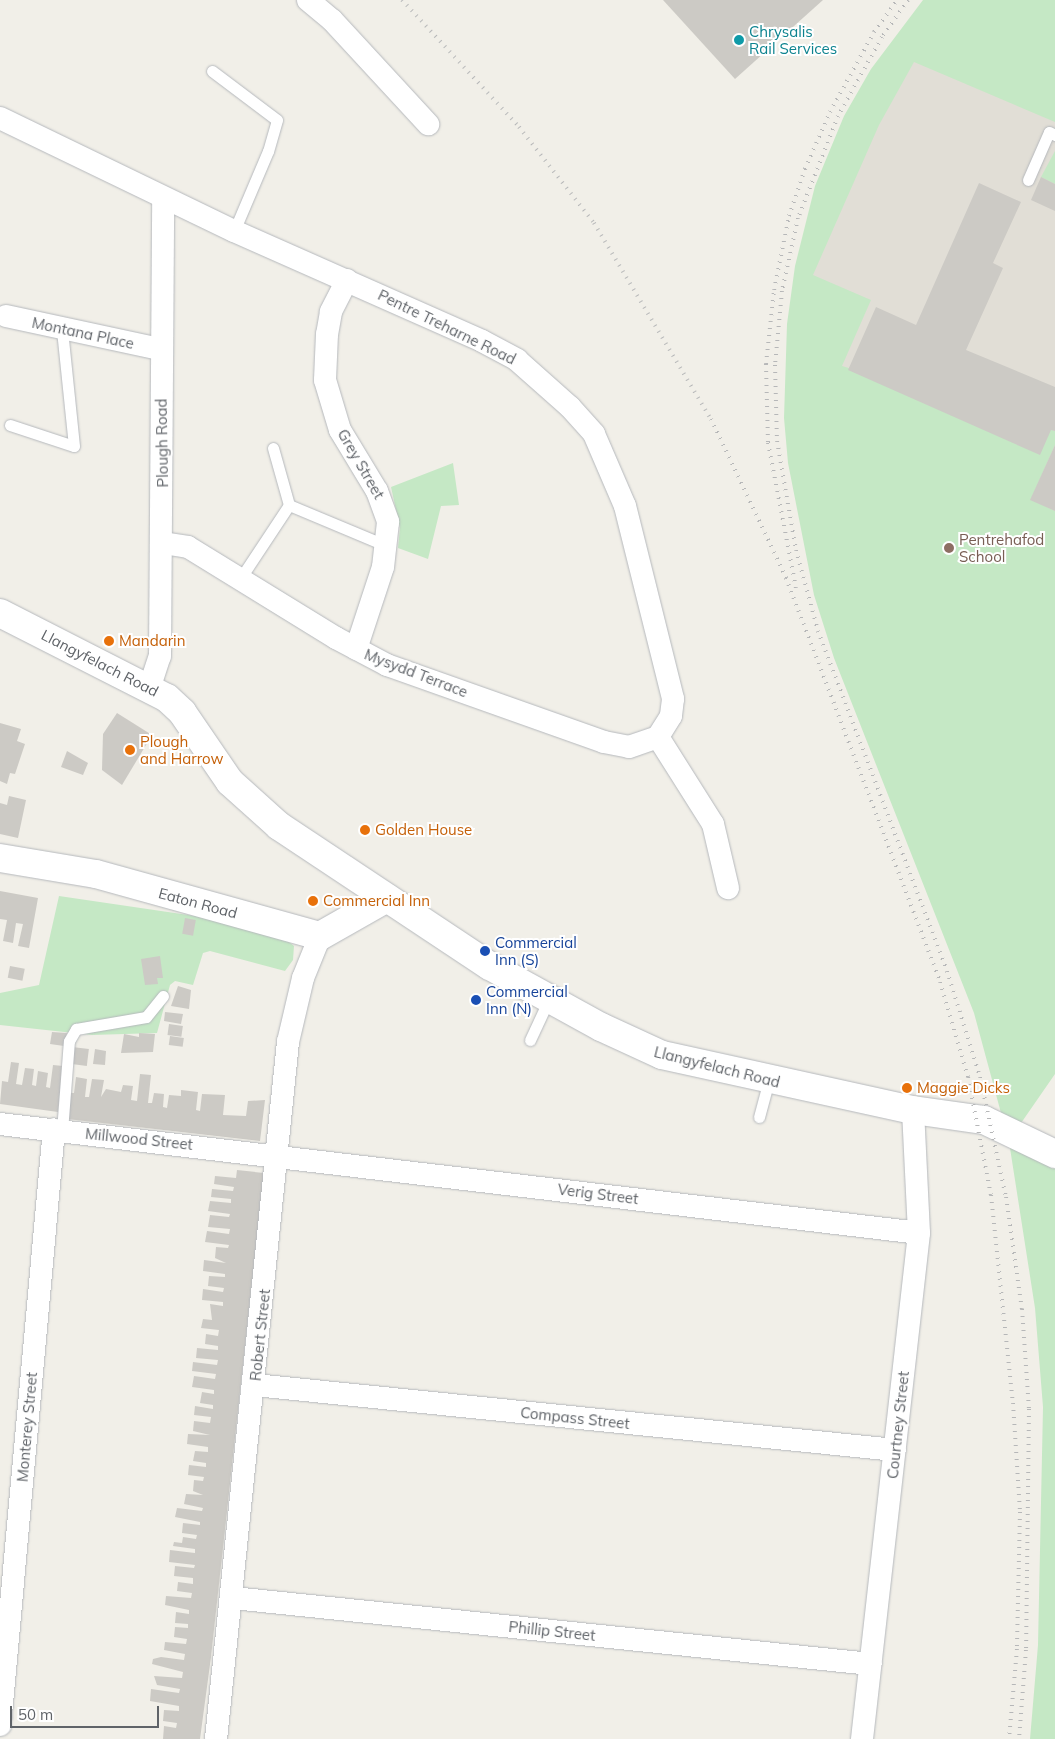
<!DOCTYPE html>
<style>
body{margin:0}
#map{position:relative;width:1055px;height:1739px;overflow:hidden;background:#f1efe8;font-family:Mulish,sans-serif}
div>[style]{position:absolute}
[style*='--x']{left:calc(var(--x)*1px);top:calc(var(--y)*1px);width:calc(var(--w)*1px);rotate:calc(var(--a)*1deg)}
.education>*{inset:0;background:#e1ded6}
.green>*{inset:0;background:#c5e8c5}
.building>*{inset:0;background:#cccac5;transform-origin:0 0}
.roads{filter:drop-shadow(0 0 1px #b5b8bc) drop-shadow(0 0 1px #b5b8bc)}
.service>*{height:11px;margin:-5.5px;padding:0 5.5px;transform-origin:5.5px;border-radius:5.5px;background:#fff}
.minor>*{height:22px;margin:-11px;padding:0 11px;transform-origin:11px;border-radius:11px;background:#fff}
.tertiary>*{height:28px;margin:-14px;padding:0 14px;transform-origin:14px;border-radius:14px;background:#fff}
.secondary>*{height:28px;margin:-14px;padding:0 14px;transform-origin:14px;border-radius:14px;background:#fff}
.rail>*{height:4px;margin-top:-2px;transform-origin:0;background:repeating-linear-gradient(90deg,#b6b7b8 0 1px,transparent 0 7px)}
.dots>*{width:14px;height:14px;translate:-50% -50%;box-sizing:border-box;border:2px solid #fff;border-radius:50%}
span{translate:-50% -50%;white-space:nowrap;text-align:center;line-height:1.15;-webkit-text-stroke:4px #fff;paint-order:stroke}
.culture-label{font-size:15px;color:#0d838f}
.left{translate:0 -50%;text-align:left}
.street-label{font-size:15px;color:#5f6368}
.education-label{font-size:15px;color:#785e54}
.food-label{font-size:15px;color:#c56008}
.transit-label{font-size:15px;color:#164399}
.scale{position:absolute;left:10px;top:1706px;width:149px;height:22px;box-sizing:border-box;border:2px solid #5f6368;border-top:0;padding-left:6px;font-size:15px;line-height:18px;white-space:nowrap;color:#5f6368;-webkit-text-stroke:4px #fff;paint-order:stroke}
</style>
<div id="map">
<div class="education">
<i style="clip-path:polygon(1055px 0,1055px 1072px,801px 285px,880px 70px)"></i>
</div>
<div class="green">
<i style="clip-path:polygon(923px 0,1055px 0,1055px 122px,914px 62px,879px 125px,813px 275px,871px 300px,842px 366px,1055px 431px,1055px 445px,1031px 499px,1055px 511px,1055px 1074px,1019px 1126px,1001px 1113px,974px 1013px,834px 658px,814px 595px,788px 463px,784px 418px,787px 324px,795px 266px,815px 186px,844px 116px,871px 69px)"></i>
<i style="clip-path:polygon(1055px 151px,1055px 184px,1041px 177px)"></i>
<i style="clip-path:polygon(453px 463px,459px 505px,441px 506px,428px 559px,398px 548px,400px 528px,391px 487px)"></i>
<i style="clip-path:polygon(59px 896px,195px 916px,284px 938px,294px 946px,293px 960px,285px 971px,210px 951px,203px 953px,193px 985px,175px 981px,170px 985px,157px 1033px,92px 1035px,0 1025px,0 993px,39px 985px)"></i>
<i style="clip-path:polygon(1007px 1129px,1055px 1154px,1055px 1739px,1030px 1739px,1038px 1645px,1043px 1407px,1035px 1308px)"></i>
</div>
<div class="building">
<i style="clip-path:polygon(663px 0,823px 0,735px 79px)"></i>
<i style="clip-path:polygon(1041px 177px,1055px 184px,1055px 211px,1031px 200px)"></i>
<i style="clip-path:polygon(979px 183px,1021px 202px,993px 263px,1003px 268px,966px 350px,1055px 387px,1055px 431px,1051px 430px,1040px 455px,848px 370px,876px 307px,916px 325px)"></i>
<i style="clip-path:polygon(1055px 445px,1055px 511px,1030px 500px)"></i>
<i style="clip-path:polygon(117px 713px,152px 735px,122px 785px,102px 770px,103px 734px)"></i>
<i style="clip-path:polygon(0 723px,21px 729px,17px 741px,25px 744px,15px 774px,10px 773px,7px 784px,0 781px)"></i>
<i style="clip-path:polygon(67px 751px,88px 763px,83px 775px,61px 767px)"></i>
<i style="clip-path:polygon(9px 796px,26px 800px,18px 838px,0 834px,0 803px,7px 805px)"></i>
<i style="clip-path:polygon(0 891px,38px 898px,29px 948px,18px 946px,23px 924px,16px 923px,13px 943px,3px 941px,7px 920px,0 919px)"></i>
<i style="left:185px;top:918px;width:11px;height:16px;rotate:10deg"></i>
<i style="clip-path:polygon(160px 956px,163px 978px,157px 978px,158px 984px,145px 985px,141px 959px)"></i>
<i style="left:10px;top:966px;width:15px;height:12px;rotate:11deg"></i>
<i style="clip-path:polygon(178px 986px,191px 990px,189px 1009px,171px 1006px)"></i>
<i style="clip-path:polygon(165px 1012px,183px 1014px,181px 1024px,164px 1021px)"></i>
<i style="left:169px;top:1024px;width:14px;height:11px;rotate:8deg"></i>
<i style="clip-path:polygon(52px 1032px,67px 1033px,64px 1046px,50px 1044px)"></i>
<i style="clip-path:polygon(139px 1033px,155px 1034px,153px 1052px,121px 1053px,124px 1034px,139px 1037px)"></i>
<i style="left:170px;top:1036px;width:14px;height:9px;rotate:8deg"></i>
<i style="left:72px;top:1047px;width:17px;height:17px;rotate:7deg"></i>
<i style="clip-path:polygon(95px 1049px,106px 1051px,105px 1065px,93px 1064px)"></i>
<i style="clip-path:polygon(11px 1062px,19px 1063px,16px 1084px,22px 1085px,25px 1068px,34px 1069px,32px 1085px,36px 1086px,38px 1071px,48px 1073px,46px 1087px,50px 1088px,53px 1065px,63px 1066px,58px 1112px,0 1104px,2px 1081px,8px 1082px)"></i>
<i style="clip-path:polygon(140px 1074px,151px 1075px,148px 1103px,152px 1103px,154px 1093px,164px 1094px,163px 1107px,167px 1108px,169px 1095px,181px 1096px,181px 1090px,198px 1092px,196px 1110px,200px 1111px,202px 1094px,225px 1095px,223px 1115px,246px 1116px,248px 1101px,265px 1100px,260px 1141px,67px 1119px,69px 1093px,74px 1093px,76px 1077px,87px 1079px,85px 1097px,89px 1097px,92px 1079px,104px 1080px,101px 1097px,106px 1089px,121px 1092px,123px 1085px,133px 1086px,131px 1100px,137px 1101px)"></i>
<i style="clip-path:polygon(237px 1170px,264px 1173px,211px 1657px,200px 1739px,163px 1739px,164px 1726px,176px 1728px,177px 1723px,163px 1721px,164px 1710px,179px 1711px,179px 1706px,150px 1701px,151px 1689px,179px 1693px,180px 1689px,157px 1685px,154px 1676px,182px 1678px,183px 1672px,152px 1664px,153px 1659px,161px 1657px,184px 1660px,185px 1654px,164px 1650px,165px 1642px,186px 1644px,187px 1639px,174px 1637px,175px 1627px,188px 1628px,188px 1624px,175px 1623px,176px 1612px,189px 1614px,189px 1610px,165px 1605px,166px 1596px,191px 1598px,192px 1593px,177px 1591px,178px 1582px,193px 1584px,193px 1578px,174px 1576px,175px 1566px,194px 1568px,195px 1565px,169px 1562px,170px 1550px,195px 1553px,195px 1549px,173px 1546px,174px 1542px,182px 1543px,183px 1537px,196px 1539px,197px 1535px,182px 1533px,183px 1523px,200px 1525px,200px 1522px,175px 1517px,177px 1508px,202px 1511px,203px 1508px,184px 1504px,186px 1494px,203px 1495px,193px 1491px,194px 1480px,203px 1481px,204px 1477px,188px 1475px,189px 1465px,206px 1467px,206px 1463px,193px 1461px,195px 1451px,208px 1452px,208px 1447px,187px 1444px,188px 1434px,210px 1435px,193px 1431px,194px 1421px,210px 1423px,211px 1417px,194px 1415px,195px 1406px,213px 1409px,213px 1405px,200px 1403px,202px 1392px,214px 1394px,214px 1390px,192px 1387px,194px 1376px,215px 1379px,216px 1374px,192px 1371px,193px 1362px,217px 1365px,218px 1360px,196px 1358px,197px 1348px,218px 1350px,218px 1346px,205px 1344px,206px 1334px,218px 1336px,219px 1330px,201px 1328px,203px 1319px,212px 1320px,210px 1304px,223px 1306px,223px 1302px,202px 1300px,203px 1289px,223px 1292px,224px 1288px,208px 1286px,209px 1276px,225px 1277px,225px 1274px,203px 1271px,204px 1260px,226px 1263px,215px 1258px,216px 1247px,228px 1248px,229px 1245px,205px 1242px,207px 1231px,229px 1234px,230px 1229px,208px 1227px,210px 1215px,229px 1217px,230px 1214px,208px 1211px,210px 1201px,231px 1203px,231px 1199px,211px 1197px,212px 1189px,233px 1191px,234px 1187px,214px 1184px,215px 1176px,236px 1178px)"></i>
</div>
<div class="roads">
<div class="service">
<i style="--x:212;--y:71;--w:81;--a:37"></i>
<i style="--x:277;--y:120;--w:32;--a:106"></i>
<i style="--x:268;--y:151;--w:87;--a:113"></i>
<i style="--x:1028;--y:180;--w:52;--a:-66.4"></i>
<i style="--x:1049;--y:132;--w:7;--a:27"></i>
<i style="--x:10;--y:425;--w:67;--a:18.2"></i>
<i style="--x:74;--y:446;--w:118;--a:-95.9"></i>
<i style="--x:273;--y:448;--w:59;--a:74.3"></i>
<i style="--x:240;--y:579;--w:89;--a:-56.5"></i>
<i style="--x:289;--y:505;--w:106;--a:22.7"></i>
<i style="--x:530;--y:1040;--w:45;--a:-65.1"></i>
<i style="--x:759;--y:1117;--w:38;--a:-75"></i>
<i style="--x:62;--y:1131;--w:90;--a:-85.6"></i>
<i style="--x:69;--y:1041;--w:14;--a:-60"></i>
<i style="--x:76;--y:1029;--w:71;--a:-9.7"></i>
<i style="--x:146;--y:1017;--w:27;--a:-51"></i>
</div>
<div class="minor">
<i style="--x:308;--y:0;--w:31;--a:40"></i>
<i style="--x:332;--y:20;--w:142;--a:47.3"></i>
<i style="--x:0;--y:118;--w:260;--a:25.8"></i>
<i style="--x:234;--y:231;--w:271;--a:23.9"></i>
<i style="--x:482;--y:341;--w:40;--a:28"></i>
<i style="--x:517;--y:360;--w:71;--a:41.6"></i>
<i style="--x:570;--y:407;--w:36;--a:48"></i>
<i style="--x:594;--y:434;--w:78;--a:66.7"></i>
<i style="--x:625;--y:506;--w:199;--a:76"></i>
<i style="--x:673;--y:699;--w:17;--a:97"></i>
<i style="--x:671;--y:716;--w:25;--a:122"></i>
<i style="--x:658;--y:737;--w:103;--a:57.7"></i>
<i style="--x:713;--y:824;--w:66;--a:76.8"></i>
<i style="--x:347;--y:280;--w:36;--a:117"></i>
<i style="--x:331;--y:312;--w:22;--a:100"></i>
<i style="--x:327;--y:334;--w:46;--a:92.5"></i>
<i style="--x:325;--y:380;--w:52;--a:73.3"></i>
<i style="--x:340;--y:430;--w:71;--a:58.8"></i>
<i style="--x:377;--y:491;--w:33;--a:70"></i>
<i style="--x:388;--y:522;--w:45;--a:96.3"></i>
<i style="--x:383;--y:567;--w:86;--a:108.2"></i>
<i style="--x:6;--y:316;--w:157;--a:12.1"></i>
<i style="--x:163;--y:543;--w:25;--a:9"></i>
<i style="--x:188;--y:547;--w:174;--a:31.6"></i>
<i style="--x:336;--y:638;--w:58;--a:27.9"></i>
<i style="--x:387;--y:665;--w:230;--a:19.5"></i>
<i style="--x:604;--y:742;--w:25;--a:11"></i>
<i style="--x:629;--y:747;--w:31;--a:-19"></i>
<i style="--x:150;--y:686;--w:32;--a:-72"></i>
<i style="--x:160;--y:656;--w:458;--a:-89.6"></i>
<i style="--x:0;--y:1124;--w:925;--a:6.76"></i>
<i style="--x:255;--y:1385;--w:643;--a:5.8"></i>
<i style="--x:233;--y:1598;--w:641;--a:5.91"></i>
<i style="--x:0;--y:1725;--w:598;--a:-84.82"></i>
<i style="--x:216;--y:1739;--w:701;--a:-84.1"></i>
<i style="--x:288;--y:1042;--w:66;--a:-76.8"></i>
<i style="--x:303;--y:978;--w:45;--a:-68"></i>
<i style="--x:862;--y:1739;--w:509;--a:-83.57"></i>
<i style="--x:919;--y:1233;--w:123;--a:-92.8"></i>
</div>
<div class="tertiary">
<i style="--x:0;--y:858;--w:97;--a:9.5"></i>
<i style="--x:96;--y:874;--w:232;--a:15.5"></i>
<i style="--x:320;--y:936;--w:77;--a:-29.6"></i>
</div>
<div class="secondary">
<i style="--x:0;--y:613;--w:187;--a:27"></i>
<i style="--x:167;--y:698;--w:21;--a:43"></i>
<i style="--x:182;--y:712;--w:85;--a:55.6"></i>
<i style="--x:230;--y:782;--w:66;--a:41.9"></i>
<i style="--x:279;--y:826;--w:253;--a:33.6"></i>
<i style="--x:490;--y:966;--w:127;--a:28.8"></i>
<i style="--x:601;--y:1027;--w:67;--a:24.7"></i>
<i style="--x:662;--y:1055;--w:257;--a:12.4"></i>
<i style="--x:913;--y:1110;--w:72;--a:8"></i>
<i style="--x:984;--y:1120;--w:79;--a:25.6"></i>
</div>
</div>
<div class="rail">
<i style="--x:402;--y:0;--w:173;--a:47.3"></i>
<i style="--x:519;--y:127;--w:122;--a:52"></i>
<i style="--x:594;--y:223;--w:228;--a:59.2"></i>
<i style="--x:711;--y:419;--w:176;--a:64.7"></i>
<i style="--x:786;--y:578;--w:432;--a:69.1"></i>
<i style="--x:940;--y:982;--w:99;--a:73.6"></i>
<i style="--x:968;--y:1077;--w:120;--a:79"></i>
<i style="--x:991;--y:1195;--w:209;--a:84"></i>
<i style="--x:1013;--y:1403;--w:109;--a:86.3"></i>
<i style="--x:1020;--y:1512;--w:137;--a:91.3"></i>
<i style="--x:1017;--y:1649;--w:90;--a:95.1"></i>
<i style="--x:908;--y:0;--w:45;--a:125.1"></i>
<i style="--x:882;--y:37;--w:90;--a:119.1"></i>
<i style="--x:838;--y:116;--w:110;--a:111.4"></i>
<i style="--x:798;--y:218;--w:75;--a:102.4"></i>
<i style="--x:782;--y:291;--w:74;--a:95.4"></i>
<i style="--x:775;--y:365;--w:76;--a:88.5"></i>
<i style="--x:777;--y:441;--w:111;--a:80.1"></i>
<i style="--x:796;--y:550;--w:84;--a:74.8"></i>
<i style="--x:818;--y:631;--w:364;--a:69.2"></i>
<i style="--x:947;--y:971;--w:111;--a:72.7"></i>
<i style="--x:980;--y:1077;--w:123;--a:77.8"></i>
<i style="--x:1006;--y:1197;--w:113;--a:81.9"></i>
<i style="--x:1022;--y:1309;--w:100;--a:86"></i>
<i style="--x:1029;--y:1409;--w:241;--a:90.7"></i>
<i style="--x:1026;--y:1650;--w:89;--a:94.5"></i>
<i style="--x:796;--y:588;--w:149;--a:-100.9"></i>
<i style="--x:768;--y:442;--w:78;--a:-91.5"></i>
<i style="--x:766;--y:364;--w:74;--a:-83.8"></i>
<i style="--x:774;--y:290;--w:76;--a:-78.5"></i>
<i style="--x:789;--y:216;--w:50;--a:-71.2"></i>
<i style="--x:805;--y:169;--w:62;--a:-66.3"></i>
<i style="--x:830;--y:112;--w:91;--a:-61.2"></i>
<i style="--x:874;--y:32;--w:39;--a:-54"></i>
</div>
<div class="dots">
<i style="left:739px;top:40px;background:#0f9aa8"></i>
<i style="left:949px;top:548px;background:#8d6e63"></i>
<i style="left:109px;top:641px;background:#e8710a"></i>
<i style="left:130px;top:750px;background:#e8710a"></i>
<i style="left:365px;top:830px;background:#e8710a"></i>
<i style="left:313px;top:901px;background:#e8710a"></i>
<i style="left:485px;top:951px;background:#1a4fb4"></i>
<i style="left:476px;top:1000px;background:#1a4fb4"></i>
<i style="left:907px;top:1088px;background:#e8710a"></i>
</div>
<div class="culture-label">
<span class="left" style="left:749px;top:40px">Chrysalis<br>Rail Services</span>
</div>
<div class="street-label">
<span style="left:447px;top:327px;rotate:26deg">Pentre Treharne Road</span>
<span style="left:83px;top:333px;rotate:12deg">Montana Place</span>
<span style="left:162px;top:443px;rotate:-91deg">Plough Road</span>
<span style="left:361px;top:464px;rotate:60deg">Grey Street</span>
<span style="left:100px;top:663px;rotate:27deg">Llangyfelach Road</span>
<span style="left:416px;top:673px;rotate:21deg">Mysydd Terrace</span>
<span style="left:198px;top:903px;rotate:15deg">Eaton Road</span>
<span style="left:717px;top:1067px;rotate:14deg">Llangyfelach Road</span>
<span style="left:139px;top:1139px;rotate:6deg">Millwood Street</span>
<span style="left:598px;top:1194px;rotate:7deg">Verig Street</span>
<span style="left:260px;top:1335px;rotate:-84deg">Robert Street</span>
<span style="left:575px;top:1418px;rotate:6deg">Compass Street</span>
<span style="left:898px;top:1425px;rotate:-84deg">Courtney Street</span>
<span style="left:27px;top:1427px;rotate:-85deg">Monterey Street</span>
<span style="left:552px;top:1631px;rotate:6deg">Phillip Street</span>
</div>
<div class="education-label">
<span class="left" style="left:959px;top:548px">Pentrehafod<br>School</span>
</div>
<div class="food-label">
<span class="left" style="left:119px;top:641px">Mandarin</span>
<span class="left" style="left:140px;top:750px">Plough<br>and Harrow</span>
<span class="left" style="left:375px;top:830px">Golden House</span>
<span class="left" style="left:323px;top:901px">Commercial Inn</span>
<span class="left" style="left:917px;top:1088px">Maggie Dicks</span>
</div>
<div class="transit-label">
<span class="left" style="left:495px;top:951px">Commercial<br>Inn (S)</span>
<span class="left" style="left:486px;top:1000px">Commercial<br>Inn (N)</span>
</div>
<div class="scale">50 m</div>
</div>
